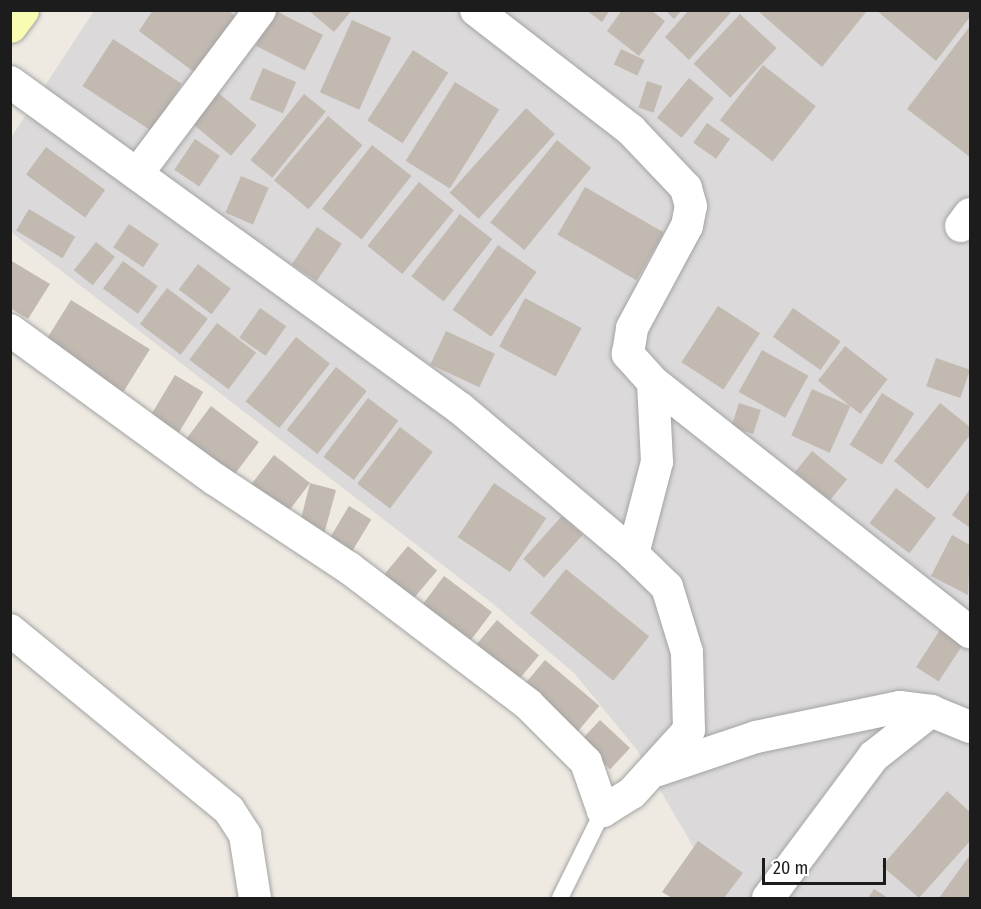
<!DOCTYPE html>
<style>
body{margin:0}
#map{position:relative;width:981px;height:909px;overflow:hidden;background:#eeeae2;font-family:"Fira Sans Condensed",sans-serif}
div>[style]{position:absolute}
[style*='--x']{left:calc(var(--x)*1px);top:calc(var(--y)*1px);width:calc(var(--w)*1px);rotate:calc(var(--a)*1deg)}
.residential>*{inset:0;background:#dbd9d9}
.building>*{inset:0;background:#c2b9b1;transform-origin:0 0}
.roads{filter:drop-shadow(0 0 2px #a3a3a3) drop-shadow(0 0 2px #a3a3a3)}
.lane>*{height:16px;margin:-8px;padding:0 8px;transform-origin:8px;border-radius:8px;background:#fff}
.street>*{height:32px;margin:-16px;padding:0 16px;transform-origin:16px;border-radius:16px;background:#fff}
.secondary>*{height:33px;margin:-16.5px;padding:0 16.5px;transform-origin:16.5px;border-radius:16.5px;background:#f7fcb2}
span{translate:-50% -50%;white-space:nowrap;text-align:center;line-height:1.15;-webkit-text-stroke:4.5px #fff;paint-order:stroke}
.frame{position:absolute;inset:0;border:12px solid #1c1c1c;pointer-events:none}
.scale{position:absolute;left:762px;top:858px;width:124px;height:27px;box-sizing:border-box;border:3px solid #1c1c1c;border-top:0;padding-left:8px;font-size:18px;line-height:21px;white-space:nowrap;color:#1c1c1c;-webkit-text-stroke:4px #fff;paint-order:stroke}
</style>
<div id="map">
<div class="residential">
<i style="clip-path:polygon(94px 11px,970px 11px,970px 898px,723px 898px,637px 750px,575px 674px,492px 603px,11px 232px,10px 139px)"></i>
</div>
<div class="building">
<i style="clip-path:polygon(153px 10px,228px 10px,239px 19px,198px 75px,139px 31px)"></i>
<i style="left:274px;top:10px;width:55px;height:40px;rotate:27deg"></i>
<i style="clip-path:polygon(308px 10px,352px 10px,334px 32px)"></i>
<i style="clip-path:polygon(586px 10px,610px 10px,602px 22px)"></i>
<i style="clip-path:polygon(622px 10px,651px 10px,665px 21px,639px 56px,607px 31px)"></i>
<i style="clip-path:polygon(665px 10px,682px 10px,674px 19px)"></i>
<i style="clip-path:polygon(689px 10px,733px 10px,689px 60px,665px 37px)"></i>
<i style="clip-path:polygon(757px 10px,865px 10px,866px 12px,822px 67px)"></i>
<i style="clip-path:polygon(876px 10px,970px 10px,970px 17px,936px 61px)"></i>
<i style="left:740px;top:14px;width:50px;height:68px;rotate:43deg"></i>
<i style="left:352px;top:20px;width:43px;height:79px;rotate:24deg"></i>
<i style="clip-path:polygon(970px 26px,970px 157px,907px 109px)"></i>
<i style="left:113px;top:39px;width:82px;height:56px;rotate:33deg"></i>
<i style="left:621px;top:49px;width:26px;height:17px;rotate:25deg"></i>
<i style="left:413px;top:50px;width:42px;height:84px;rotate:33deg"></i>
<i style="left:763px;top:65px;width:67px;height:70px;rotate:38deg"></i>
<i style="left:263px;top:68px;width:36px;height:34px;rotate:23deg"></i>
<i style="left:689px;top:78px;width:32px;height:51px;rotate:39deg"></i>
<i style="left:647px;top:81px;width:16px;height:28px;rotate:18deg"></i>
<i style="left:455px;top:82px;width:52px;height:93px;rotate:32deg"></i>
<i style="left:210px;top:86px;width:61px;height:40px;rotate:40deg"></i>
<i style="left:304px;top:94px;width:28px;height:85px;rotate:39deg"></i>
<i style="left:526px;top:108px;width:39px;height:114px;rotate:42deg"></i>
<i style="left:328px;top:116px;width:45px;height:84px;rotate:40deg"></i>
<i style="left:707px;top:123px;width:28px;height:24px;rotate:35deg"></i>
<i style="left:195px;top:139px;width:30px;height:37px;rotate:34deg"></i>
<i style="left:557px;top:140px;width:44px;height:106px;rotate:39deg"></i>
<i style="left:372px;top:145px;width:50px;height:81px;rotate:38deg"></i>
<i style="left:46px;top:147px;width:73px;height:34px;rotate:36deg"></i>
<i style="left:241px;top:176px;width:30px;height:40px;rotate:23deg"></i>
<i style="left:419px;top:182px;width:45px;height:82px;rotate:39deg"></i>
<i style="left:585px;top:187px;width:91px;height:55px;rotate:30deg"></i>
<i style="left:29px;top:209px;width:54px;height:25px;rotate:31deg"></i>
<i style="left:460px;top:214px;width:41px;height:79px;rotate:38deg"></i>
<i style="left:129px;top:224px;width:36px;height:28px;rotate:34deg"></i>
<i style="left:317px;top:227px;width:30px;height:45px;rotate:34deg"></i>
<i style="left:96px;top:242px;width:24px;height:36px;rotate:38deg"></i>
<i style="left:498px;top:245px;width:47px;height:79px;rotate:35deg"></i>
<i style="clip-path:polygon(10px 260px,50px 284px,28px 319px,10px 308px)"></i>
<i style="left:123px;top:261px;width:43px;height:34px;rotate:36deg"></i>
<i style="left:198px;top:264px;width:41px;height:32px;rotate:37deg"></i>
<i style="left:167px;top:288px;width:51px;height:45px;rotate:37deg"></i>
<i style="left:525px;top:298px;width:64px;height:55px;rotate:28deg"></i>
<i style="left:71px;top:300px;width:93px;height:50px;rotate:32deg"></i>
<i style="left:718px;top:306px;width:50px;height:67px;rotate:33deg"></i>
<i style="left:260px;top:308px;width:32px;height:36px;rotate:35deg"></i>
<i style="left:793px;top:308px;width:58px;height:35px;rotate:35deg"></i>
<i style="left:217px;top:323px;width:49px;height:46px;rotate:37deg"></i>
<i style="left:446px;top:331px;width:54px;height:37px;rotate:25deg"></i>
<i style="left:296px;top:337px;width:43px;height:82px;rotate:38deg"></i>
<i style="left:845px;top:346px;width:54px;height:44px;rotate:38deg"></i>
<i style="left:762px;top:350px;width:53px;height:48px;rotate:29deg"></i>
<i style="left:936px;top:358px;width:36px;height:30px;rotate:19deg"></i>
<i style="left:336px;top:367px;width:39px;height:80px;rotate:38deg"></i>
<i style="left:175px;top:375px;width:33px;height:47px;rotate:31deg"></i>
<i style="left:812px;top:389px;width:42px;height:51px;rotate:24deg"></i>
<i style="left:882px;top:393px;width:38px;height:61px;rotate:32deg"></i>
<i style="left:368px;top:398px;width:38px;height:74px;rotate:37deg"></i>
<i style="left:739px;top:403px;width:23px;height:25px;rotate:18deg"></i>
<i style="clip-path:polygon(940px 403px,970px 427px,970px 435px,928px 489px,894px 461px)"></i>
<i style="left:211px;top:406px;width:60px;height:44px;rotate:37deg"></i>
<i style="left:400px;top:427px;width:41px;height:71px;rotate:37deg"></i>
<i style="left:812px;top:451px;width:45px;height:27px;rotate:39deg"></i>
<i style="clip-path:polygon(274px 455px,310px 483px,336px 490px,323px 538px,298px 531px,310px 483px,282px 520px,246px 491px)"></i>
<i style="left:494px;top:483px;width:63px;height:65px;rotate:34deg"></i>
<i style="left:896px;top:488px;width:50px;height:44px;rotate:37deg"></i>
<i style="clip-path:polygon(970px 489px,970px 528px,952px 515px)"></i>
<i style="left:349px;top:506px;width:26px;height:39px;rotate:31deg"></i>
<i style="left:562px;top:516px;width:28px;height:58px;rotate:42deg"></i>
<i style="clip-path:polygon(952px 535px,970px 545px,968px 595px,931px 576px)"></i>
<i style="left:408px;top:546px;width:38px;height:47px;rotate:40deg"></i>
<i style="left:566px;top:569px;width:107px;height:57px;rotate:39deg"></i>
<i style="left:444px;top:576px;width:60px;height:43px;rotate:37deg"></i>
<i style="left:497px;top:620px;width:55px;height:36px;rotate:40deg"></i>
<i style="left:940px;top:630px;width:27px;height:44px;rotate:33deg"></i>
<i style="left:545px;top:660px;width:71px;height:35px;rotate:40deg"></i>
<i style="left:600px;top:720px;width:41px;height:29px;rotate:43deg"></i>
<i style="clip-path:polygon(947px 791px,970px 812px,970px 841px,919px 898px,882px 866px)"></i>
<i style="clip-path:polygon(698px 841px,743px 873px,724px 898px,672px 898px,662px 892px)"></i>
<i style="clip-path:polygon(970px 855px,970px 898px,939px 898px)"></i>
<i style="clip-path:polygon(874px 889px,888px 898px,868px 898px)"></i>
</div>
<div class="roads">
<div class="lane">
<i style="--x:560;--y:898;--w:97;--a:-63.7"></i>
</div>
<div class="street">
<i style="--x:10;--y:82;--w:557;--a:35.94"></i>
<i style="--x:461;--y:409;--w:225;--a:40.1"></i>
<i style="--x:137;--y:174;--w:205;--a:-53.1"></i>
<i style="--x:961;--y:226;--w:15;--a:-53"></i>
<i style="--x:10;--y:330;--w:255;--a:36.1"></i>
<i style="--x:216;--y:480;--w:159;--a:33.5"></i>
<i style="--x:349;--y:568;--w:225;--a:37.2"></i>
<i style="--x:528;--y:704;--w:82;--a:45"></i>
<i style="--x:586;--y:762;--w:52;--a:70.9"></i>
<i style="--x:603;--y:811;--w:34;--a:-32"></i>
<i style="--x:632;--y:793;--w:85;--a:-47.9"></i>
<i style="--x:689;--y:730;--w:78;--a:-91.5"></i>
<i style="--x:687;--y:652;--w:68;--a:-107.1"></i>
<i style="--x:667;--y:587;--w:47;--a:-135.9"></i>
<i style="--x:633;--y:554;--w:95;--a:-75.4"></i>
<i style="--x:657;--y:462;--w:80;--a:-92.9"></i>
<i style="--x:653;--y:382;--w:38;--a:-132"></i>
<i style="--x:628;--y:354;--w:26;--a:-81"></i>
<i style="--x:632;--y:328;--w:116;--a:-61.7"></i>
<i style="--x:687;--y:226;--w:20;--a:-79"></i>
<i style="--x:691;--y:206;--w:19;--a:-106"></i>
<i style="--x:686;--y:188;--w:80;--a:-133.5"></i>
<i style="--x:631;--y:130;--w:196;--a:-142.3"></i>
<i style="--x:653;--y:382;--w:404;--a:38.3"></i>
<i style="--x:10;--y:630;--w:283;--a:39.4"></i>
<i style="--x:229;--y:810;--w:30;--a:57"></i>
<i style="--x:245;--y:835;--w:64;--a:81"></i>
<i style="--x:658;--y:770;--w:103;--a:-18.6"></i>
<i style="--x:756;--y:737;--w:147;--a:-11.8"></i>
<i style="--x:900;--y:707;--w:31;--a:7"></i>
<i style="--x:931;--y:711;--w:42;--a:22.3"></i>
<i style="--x:768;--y:898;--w:177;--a:-53.3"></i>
<i style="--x:874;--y:756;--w:73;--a:-38.3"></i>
</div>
<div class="secondary">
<i style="--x:10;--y:26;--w:20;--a:-53"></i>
</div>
</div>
<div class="frame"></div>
<div class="scale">20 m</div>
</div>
